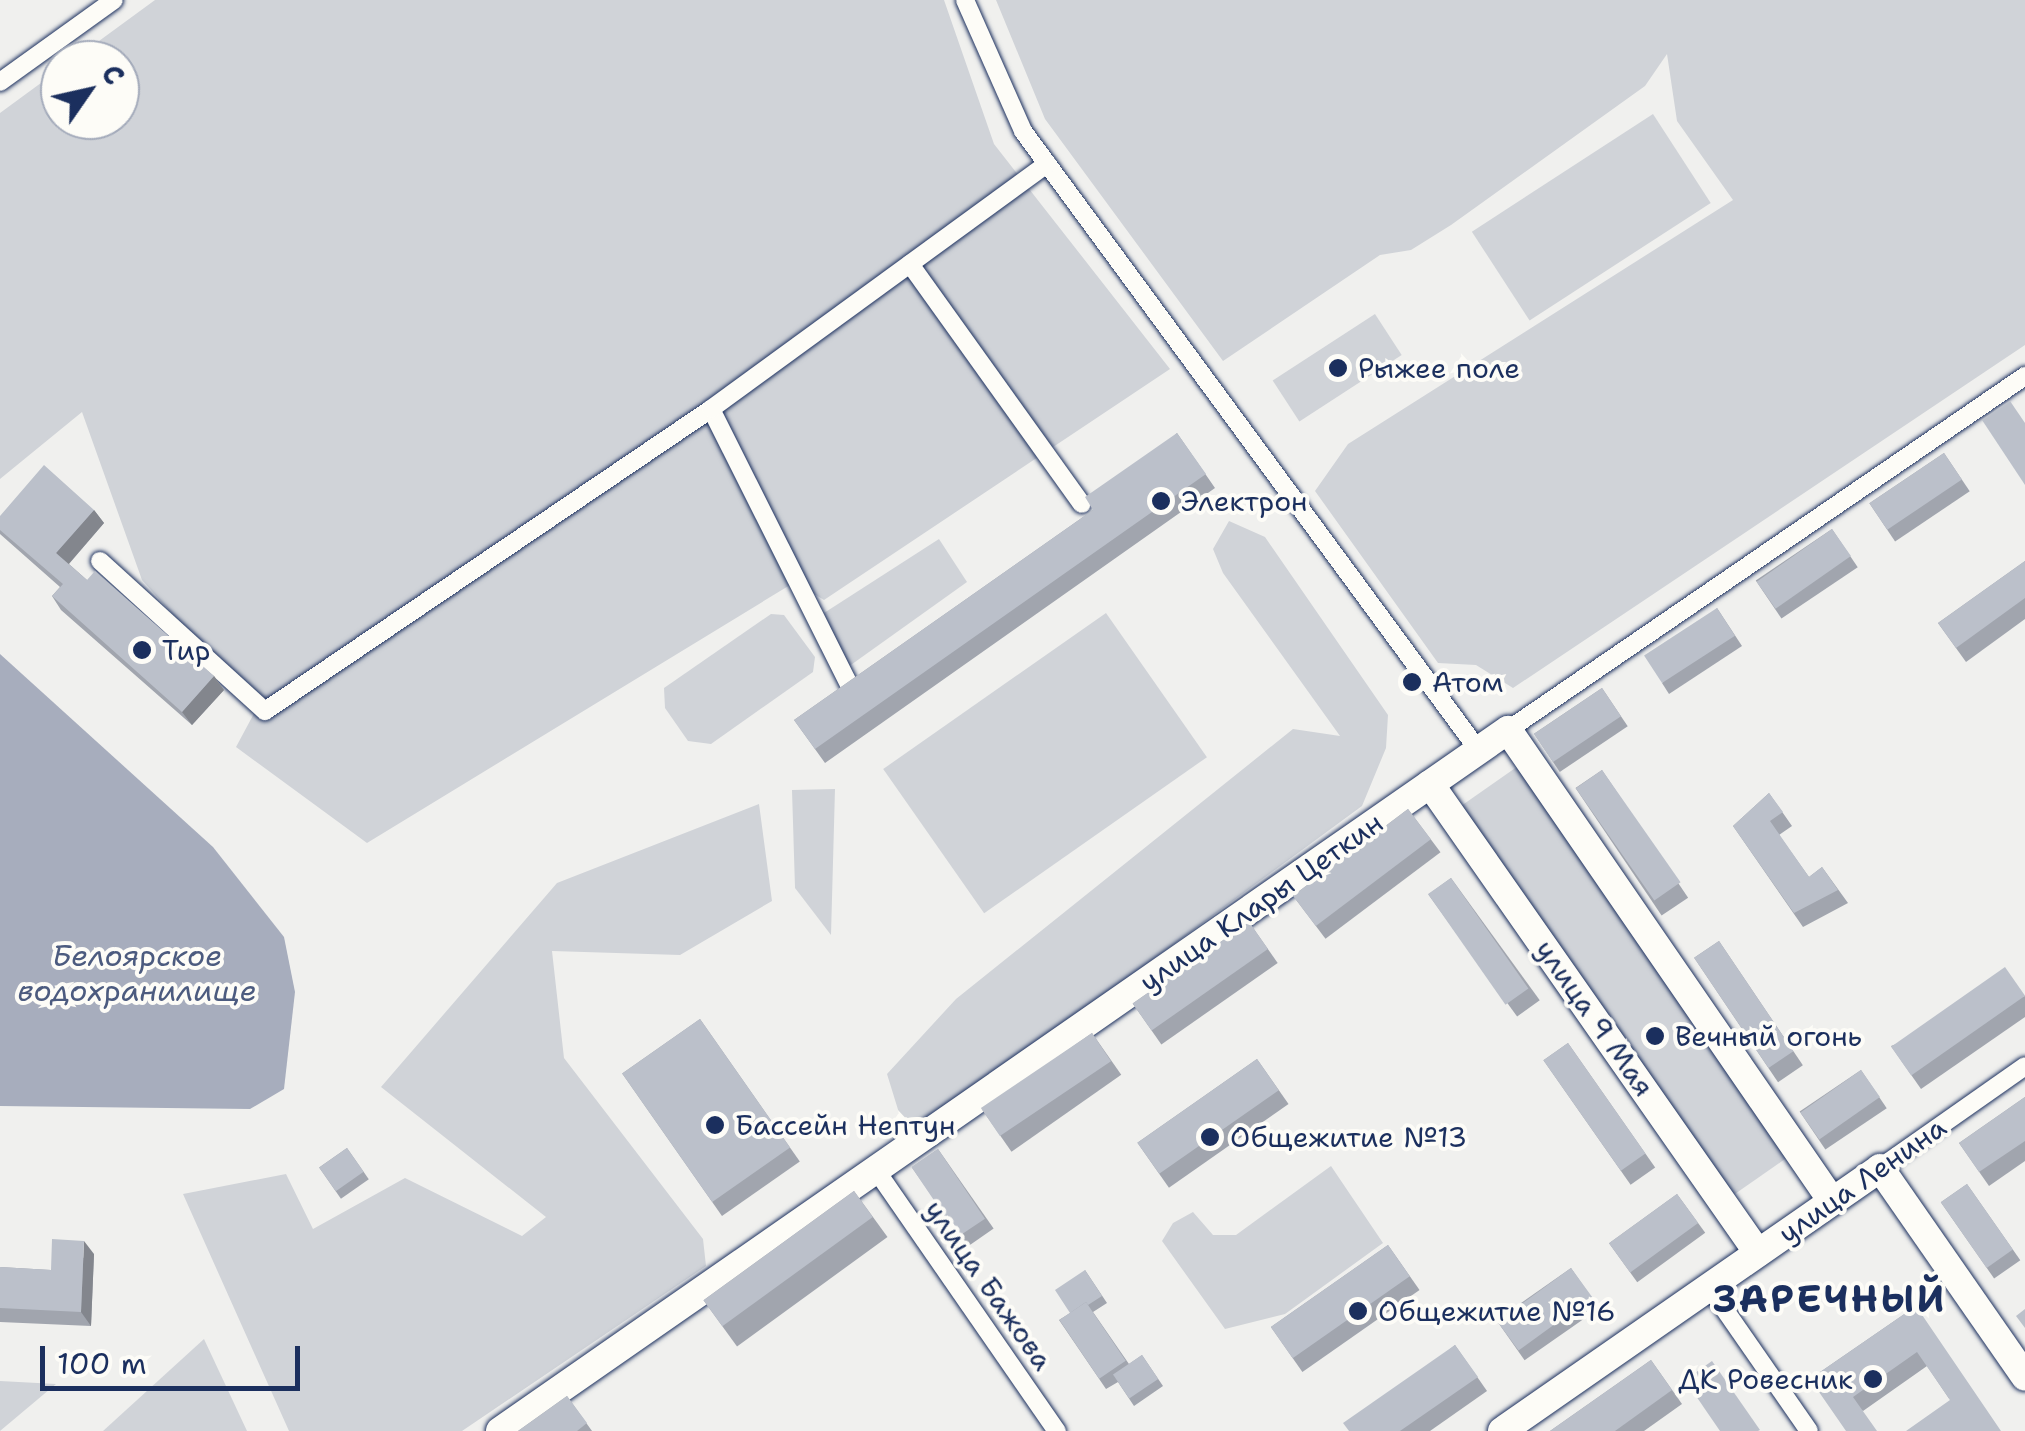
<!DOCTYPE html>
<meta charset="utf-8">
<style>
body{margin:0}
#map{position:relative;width:2025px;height:1431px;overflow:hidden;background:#f0f0ee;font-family:"Shantell Sans",sans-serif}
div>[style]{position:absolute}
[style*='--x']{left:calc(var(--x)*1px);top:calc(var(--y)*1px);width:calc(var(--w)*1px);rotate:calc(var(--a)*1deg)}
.green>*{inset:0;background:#d0d3d8;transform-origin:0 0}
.water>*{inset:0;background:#a7adbd}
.roads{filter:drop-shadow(0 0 2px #1b2f5e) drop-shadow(0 0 2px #1b2f5e)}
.street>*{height:18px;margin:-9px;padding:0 9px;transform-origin:9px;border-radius:9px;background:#fdfcf7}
.secondary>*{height:28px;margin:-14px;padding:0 14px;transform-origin:14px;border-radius:14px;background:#fdfcf7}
.wall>*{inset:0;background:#a1a5ae;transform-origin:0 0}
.shaded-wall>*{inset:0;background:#83868d}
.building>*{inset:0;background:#bbc0ca;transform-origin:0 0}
.dots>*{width:28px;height:28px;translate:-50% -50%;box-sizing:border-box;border:5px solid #fdfcf7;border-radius:50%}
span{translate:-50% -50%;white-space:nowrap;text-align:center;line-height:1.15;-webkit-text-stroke:8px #fdfcf7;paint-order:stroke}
.poi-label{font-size:28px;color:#1b2f5e}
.left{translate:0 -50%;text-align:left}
.right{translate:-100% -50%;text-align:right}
.street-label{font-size:28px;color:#1b2f5e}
.water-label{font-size:30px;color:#4c5b7f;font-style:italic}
.district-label{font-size:38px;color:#1b2f5e;font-weight:700;letter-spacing:2.5px}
.north{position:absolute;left:40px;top:40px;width:100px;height:100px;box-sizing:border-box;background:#fdfcf7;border:2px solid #a3aaba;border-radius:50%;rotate:56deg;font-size:28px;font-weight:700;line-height:40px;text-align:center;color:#1b2f5e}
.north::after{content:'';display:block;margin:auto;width:35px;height:45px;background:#1b2f5e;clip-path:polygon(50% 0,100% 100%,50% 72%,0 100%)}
.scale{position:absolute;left:40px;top:1346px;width:260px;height:45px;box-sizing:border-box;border:5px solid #1b2f5e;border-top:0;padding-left:12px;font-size:30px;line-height:35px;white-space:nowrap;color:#1b2f5e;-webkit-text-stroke:8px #fdfcf7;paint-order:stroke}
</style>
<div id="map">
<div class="green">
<i style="clip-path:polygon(155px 0,944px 0,994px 144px,1170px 369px,824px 600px,795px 582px,367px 843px,236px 747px,257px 708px,142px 580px,82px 412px,0 479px,0 113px,60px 69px,60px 120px,120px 120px,120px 60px,73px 60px)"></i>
<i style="clip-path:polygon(996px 0,2025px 0,2025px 345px,1513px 688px,1476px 665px,1438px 663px,1315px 491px,1348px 444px,1733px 200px,1677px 121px,1667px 54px,1645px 86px,1451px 225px,1411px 250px,1380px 255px,1223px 361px,1045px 119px)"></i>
<i style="left:1653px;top:114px;width:106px;height:216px;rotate:57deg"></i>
<i style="left:1375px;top:314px;width:49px;height:122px;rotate:57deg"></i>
<i style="clip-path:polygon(1229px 521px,1265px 537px,1388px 715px,1386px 748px,1362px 806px,929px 1124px,904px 1129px,887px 1074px,956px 999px,1293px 729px,1340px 736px,1223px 573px,1213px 549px)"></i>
<i style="clip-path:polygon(939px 539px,967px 582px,848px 667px,824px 613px)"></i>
<i style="left:1106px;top:613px;width:176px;height:272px;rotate:55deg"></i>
<i style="clip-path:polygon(771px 614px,784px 615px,815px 657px,813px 672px,711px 744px,688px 741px,665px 708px,664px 688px)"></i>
<i style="left:1521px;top:764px;width:475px;height:75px;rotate:55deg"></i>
<i style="clip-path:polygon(835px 789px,831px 935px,795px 888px,792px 790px)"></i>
<i style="clip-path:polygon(759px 804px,772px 901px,680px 955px,552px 951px,564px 1058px,703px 1239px,706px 1266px,462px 1431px,289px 1431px,183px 1194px,286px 1174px,313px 1229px,405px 1178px,522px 1236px,546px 1217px,381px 1087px,557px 883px)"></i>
<i style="clip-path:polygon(1331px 1166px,1383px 1243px,1285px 1314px,1225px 1329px,1162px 1241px,1173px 1223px,1193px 1212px,1213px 1235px,1236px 1235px)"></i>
<i style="clip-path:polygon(204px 1339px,247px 1431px,103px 1431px)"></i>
<i style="clip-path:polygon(0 1381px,56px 1384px,0 1431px)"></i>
</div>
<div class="water">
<i style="clip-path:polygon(0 654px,213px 847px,284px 937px,295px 992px,284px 1089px,250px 1109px,0 1106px)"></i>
</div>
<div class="roads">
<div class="street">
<i style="--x:965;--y:0;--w:143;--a:66.1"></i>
<i style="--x:1023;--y:131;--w:770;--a:53.67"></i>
<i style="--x:0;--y:82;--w:140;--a:-35.7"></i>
<i style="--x:910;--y:264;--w:295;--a:54.4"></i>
<i style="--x:711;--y:409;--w:309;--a:63.4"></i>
<i style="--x:100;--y:561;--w:223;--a:42.3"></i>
<i style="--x:265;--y:711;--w:539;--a:-34.1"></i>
<i style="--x:711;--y:409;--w:416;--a:-36.1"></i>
<i style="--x:1508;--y:730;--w:627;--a:-34.4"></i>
<i style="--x:1880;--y:1168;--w:177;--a:-35.1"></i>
<i style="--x:876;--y:1170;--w:318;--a:55.3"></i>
<i style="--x:1709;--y:1287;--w:175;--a:55.2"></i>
</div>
<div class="secondary">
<i style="--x:1430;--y:784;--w:572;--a:55.03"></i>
<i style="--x:500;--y:1431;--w:1228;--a:-34.82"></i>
<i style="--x:1508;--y:730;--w:572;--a:55.48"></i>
<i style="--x:1502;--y:1431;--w:460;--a:-34.8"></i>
<i style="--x:1880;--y:1168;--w:254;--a:55.2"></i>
</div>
</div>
<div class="wall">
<i style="clip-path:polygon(1177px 433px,1215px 488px,825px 763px,794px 720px,1093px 510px)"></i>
<i style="left:1944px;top:453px;width:46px;height:90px;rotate:56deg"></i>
<i style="clip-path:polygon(94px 510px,104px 523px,69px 564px,87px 580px,214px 676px,224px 690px,192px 725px,61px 610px,52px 596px,60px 587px,0 534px,0 516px)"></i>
<i style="left:1832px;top:529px;width:46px;height:92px;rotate:56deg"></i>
<i style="clip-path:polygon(2025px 561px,2025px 619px,1966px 662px,1938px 623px)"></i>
<i style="clip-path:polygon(1717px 608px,1742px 646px,1669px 694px,1662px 683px)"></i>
<i style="left:1602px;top:688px;width:46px;height:82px;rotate:56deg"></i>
<i style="left:1602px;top:770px;width:154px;height:32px;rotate:56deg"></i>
<i style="clip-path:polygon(1769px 793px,1792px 826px,1779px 835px,1809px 877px,1822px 867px,1848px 903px,1803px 927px,1733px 826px)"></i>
<i style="left:1408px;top:809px;width:54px;height:144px;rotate:53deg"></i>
<i style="left:1451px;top:878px;width:151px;height:28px;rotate:54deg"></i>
<i style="left:1249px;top:922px;width:50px;height:142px;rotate:55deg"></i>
<i style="left:1719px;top:941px;width:150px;height:30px;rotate:56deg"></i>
<i style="clip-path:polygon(2025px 996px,2025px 1017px,1921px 1089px,1891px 1046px)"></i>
<i style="left:700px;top:1019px;width:174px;height:95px;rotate:55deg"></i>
<i style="left:1092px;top:1033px;width:51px;height:134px;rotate:55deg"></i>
<i style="left:1568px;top:1043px;width:152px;height:30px;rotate:55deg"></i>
<i style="left:1257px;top:1059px;width:55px;height:146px;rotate:55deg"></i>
<i style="left:1861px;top:1070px;width:46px;height:74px;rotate:56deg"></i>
<i style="clip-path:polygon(2025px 1097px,2025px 1161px,1989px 1186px,1959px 1143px)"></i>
<i style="left:347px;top:1148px;width:38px;height:34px;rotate:55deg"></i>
<i style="left:938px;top:1149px;width:97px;height:32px;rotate:55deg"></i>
<i style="left:1967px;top:1184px;width:93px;height:32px;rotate:55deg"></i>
<i style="left:854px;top:1191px;width:57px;height:186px;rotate:54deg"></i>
<i style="left:1677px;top:1194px;width:48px;height:84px;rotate:54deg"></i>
<i style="left:1388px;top:1245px;width:55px;height:143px;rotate:55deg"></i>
<i style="clip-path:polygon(94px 1254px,91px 1326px,0 1322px,0 1267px,51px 1270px)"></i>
<i style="left:1571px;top:1268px;width:49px;height:91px;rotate:55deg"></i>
<i style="clip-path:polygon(1085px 1270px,1107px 1303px,1093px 1312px,1129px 1364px,1142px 1355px,1163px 1386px,1134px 1406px,1118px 1382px,1106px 1389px,1059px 1320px,1070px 1313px)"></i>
<i style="clip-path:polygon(1916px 1306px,1950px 1400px,1927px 1366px,1863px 1411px,1810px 1379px)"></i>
<i style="clip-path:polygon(1455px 1345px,1487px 1391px,1430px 1431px,1349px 1431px)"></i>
<i style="clip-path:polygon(1651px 1360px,1682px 1404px,1644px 1431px,1550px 1431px)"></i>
<i style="clip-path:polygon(567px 1396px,592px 1431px,518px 1431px)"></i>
</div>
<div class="shaded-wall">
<i style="clip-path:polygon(94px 510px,104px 523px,66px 567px,56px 553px)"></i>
<i style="clip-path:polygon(214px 676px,224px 690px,192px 725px,182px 712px)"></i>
<i style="clip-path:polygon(84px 1241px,94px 1254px,91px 1326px,81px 1312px)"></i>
</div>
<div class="building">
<i style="clip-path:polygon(2010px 401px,2025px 423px,2025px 485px,1982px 420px)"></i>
<i style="clip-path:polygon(1177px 433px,1206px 474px,815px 749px,794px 720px,1093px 510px,1085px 497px)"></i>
<i style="left:1944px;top:453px;width:32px;height:90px;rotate:56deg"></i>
<i style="clip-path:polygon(44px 465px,94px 510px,56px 553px,87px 580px,95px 571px,214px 676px,182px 712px,52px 596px,63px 584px,0 530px,0 516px)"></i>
<i style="left:1832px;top:529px;width:33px;height:92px;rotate:55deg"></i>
<i style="clip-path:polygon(2025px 561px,2025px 598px,1956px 648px,1938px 623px)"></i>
<i style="left:1717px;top:608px;width:33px;height:87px;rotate:57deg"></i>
<i style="left:1602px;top:688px;width:34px;height:82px;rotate:56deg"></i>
<i style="left:1602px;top:770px;width:137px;height:32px;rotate:55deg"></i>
<i style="clip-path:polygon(1769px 793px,1783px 812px,1770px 821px,1809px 877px,1822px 867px,1838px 890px,1794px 913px,1733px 826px)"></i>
<i style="left:1408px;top:809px;width:38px;height:144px;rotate:53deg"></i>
<i style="left:1451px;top:878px;width:135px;height:28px;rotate:55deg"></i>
<i style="left:1249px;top:922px;width:33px;height:142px;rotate:55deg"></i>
<i style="left:1719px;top:941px;width:133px;height:30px;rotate:56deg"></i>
<i style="left:2005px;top:967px;width:35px;height:139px;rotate:55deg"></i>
<i style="left:700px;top:1019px;width:157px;height:95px;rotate:55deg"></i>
<i style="left:1092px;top:1033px;width:34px;height:134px;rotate:56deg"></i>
<i style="left:1568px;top:1043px;width:135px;height:30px;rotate:55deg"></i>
<i style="left:1257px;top:1059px;width:38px;height:146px;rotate:55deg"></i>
<i style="left:1861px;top:1070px;width:33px;height:74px;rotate:55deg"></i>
<i style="clip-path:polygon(2025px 1097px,2025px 1141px,1979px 1172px,1959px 1143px)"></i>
<i style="left:347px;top:1148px;width:29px;height:34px;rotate:55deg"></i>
<i style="left:938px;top:1149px;width:84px;height:32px;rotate:56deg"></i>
<i style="left:1967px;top:1184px;width:80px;height:32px;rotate:55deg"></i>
<i style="left:854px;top:1191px;width:32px;height:186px;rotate:54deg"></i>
<i style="left:1677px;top:1194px;width:36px;height:84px;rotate:54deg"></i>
<i style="clip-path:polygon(52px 1239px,84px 1241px,81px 1312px,0 1308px,0 1267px,51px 1270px)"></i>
<i style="left:1388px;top:1245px;width:38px;height:143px;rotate:55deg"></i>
<i style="left:1571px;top:1268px;width:36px;height:91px;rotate:54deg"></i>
<i style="clip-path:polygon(1085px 1270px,1102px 1296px,1088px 1305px,1086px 1302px,1070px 1313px,1055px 1290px)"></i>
<i style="left:1086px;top:1302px;width:71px;height:32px;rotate:56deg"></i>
<i style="clip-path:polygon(1916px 1306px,2001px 1431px,1906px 1431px,1950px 1400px,1917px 1352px,1853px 1397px,1877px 1431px,1846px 1431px,1810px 1379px)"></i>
<i style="clip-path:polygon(2025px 1309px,2025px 1328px,2016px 1316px)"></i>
<i style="clip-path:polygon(1455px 1345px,1478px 1377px,1400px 1431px,1349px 1431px,1343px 1423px)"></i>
<i style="left:1142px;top:1355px;width:29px;height:35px;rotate:56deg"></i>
<i style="clip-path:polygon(1651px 1360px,1672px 1390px,1615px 1431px,1550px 1431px)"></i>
<i style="clip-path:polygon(1712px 1361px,1760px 1430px,1758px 1431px,1720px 1431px,1685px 1380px)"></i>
<i style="clip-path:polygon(567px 1396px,587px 1423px,577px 1431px,518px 1431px)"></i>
</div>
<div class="dots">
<i style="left:1338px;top:368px;background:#1b2f5e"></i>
<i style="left:1161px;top:501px;background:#1b2f5e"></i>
<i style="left:142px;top:650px;background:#1b2f5e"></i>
<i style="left:1412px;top:682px;background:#1b2f5e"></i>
<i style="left:1655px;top:1036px;background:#1b2f5e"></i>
<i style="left:715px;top:1125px;background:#1b2f5e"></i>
<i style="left:1210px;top:1137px;background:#1b2f5e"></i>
<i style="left:1358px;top:1311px;background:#1b2f5e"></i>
<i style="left:1873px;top:1379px;background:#1b2f5e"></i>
</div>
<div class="poi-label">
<span class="left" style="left:1358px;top:368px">Рыжее поле</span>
<span class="left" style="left:1181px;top:501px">Электрон</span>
<span class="left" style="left:162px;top:650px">Тир</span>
<span class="left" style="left:1432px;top:682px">Атом</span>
<span class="left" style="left:1675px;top:1036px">Вечный огонь</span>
<span class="left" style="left:735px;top:1125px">Бассейн Нептун</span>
<span class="left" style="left:1230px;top:1137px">Общежитие №13</span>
<span class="left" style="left:1378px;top:1311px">Общежитие №16</span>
<span class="right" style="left:1853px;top:1379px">ДК Ровесник</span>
</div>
<div class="street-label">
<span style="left:1261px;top:902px;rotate:-35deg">улица Клары Цеткин</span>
<span style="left:1595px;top:1018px;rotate:55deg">улица 9 Мая</span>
<span style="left:1862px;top:1180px;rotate:-35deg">улица Ленина</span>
<span style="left:989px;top:1285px;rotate:55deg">улица Бажова</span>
</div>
<div class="water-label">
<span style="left:137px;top:973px">Белоярское<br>водохранилище</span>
</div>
<div class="district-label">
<span style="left:1830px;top:1299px">ЗАРЕЧНЫЙ</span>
</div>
<div class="north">С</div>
<div class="scale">100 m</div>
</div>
